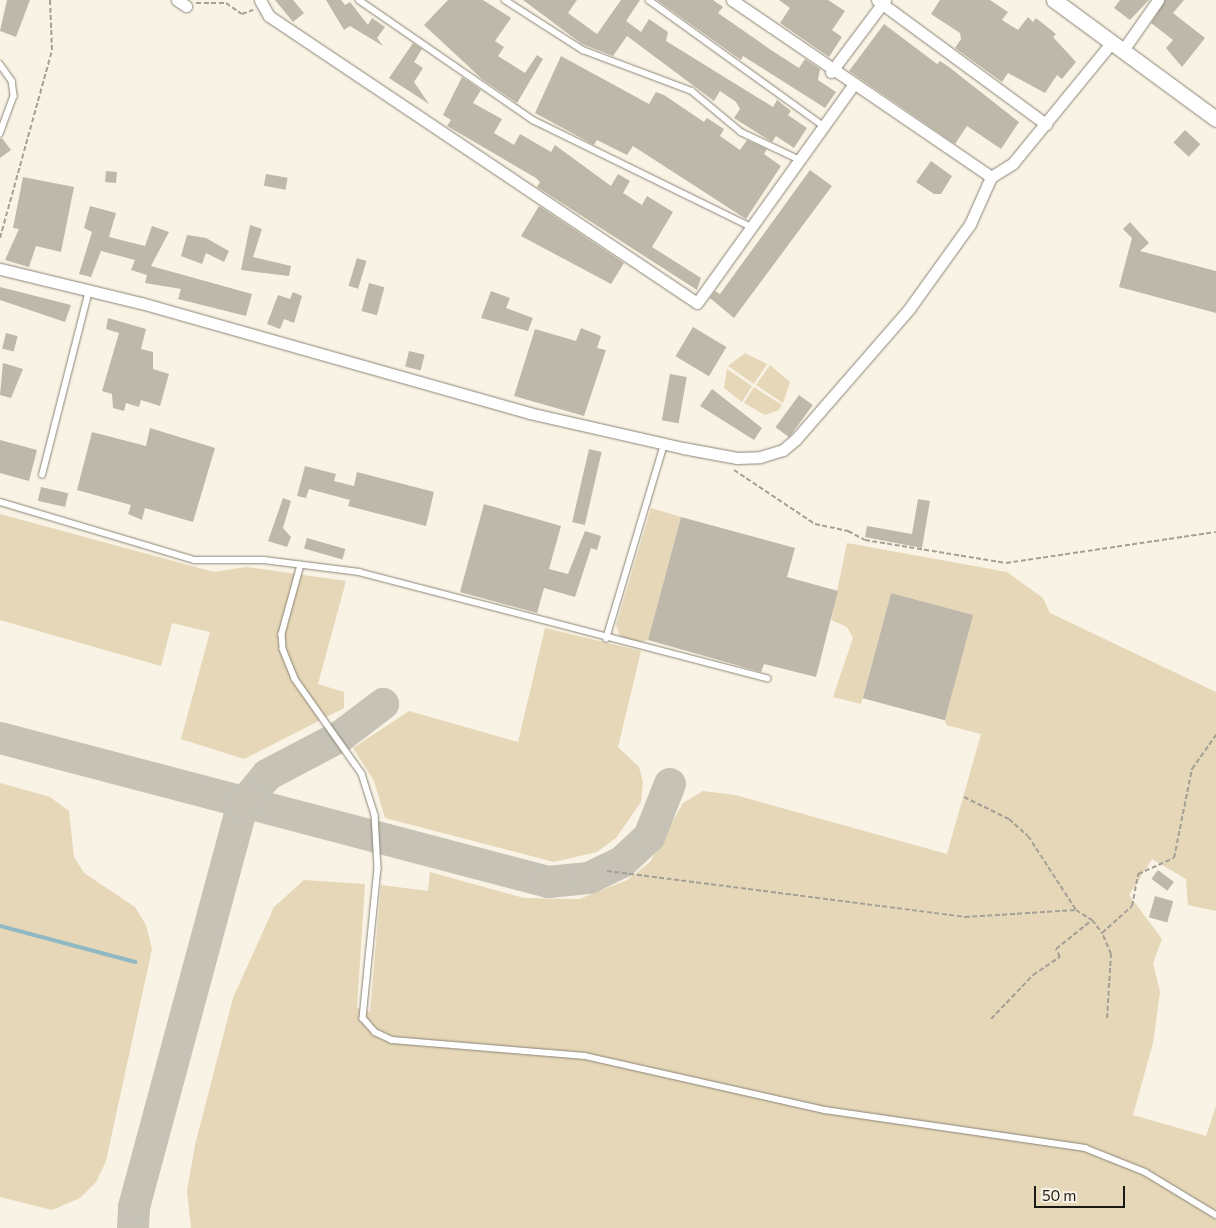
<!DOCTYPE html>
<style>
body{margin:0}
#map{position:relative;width:1216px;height:1228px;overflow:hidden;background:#f9f3e5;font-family:Commissioner,sans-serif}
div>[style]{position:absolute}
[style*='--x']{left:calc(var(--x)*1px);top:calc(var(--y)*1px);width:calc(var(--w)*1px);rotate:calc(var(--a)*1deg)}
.green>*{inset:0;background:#e5d7b7}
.stream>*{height:4px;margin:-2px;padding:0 2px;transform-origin:2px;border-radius:2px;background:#90b9c4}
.taxiway>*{height:32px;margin:-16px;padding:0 16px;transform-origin:16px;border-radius:16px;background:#c6c2b6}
.building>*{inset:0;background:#beb8aa;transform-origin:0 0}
.path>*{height:2px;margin-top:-1px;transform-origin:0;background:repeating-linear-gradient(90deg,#a4a095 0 5px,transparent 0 7.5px)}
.roads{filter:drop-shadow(0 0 1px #898477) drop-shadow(0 0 1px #898477)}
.lane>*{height:5.5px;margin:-2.75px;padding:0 2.75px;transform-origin:2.75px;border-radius:2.75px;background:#fff}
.street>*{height:11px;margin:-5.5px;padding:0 5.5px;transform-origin:5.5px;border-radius:5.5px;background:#fff}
.secondary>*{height:15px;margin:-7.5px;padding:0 7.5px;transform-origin:7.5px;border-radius:7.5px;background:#fff}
span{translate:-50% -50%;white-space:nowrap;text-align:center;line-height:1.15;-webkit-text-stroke:4px #f9f3e5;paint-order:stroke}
.scale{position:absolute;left:1034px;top:1186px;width:91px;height:22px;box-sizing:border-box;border:2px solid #1b1914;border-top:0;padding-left:6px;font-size:15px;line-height:18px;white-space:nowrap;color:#1b1914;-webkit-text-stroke:4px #f9f3e5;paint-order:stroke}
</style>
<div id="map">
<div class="green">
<i style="clip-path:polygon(745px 353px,767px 364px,754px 384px,728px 366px)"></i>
<i style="clip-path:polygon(770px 365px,790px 382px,783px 403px,756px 385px)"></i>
<i style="clip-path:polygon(727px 369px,752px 386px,742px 402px,724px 388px)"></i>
<i style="clip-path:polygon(754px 387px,782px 405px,779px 410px,765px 415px,744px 403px)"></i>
<i style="clip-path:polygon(651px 508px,681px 517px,648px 640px,640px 642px,620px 637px,616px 625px)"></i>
<i style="clip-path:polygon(0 514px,214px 572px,246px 567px,346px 581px,318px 684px,344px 692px,344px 708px,244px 759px,181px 739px,210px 632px,172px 623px,161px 666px,0 620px)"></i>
<i style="clip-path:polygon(847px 543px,1007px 572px,1043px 598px,1050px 613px,1216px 692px,1216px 911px,1188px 905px,1186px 879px,1152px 859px,1129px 895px,1162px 939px,1153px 963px,1160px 992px,1153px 1043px,1133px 1115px,1206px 1136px,1216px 1106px,1216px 1228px,191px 1228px,187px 1191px,195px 1145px,233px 998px,274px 907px,304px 880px,365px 884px,357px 1008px,370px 1012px,381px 885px,428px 891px,430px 872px,524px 898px,579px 899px,627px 880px,650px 862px,683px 803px,703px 791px,735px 795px,947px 854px,981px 734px,946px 725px,945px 720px,972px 615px,891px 593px,861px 704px,833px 697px,853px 638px,847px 627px,831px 620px)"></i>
<i style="clip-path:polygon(545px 628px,641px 651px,618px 747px,639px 767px,643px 782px,641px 802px,616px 838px,597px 852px,554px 862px,385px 818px,374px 781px,353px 748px,409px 711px,518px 742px)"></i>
<i style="clip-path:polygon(0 783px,50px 797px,69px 811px,74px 857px,84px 873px,135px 907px,146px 925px,152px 949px,106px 1161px,96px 1182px,80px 1198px,52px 1210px,0 1197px)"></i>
</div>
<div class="stream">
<i style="--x:0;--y:926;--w:140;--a:14.9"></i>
</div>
<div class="taxiway">
<i style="--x:0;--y:738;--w:567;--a:14.72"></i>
<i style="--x:548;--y:882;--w:41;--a:-5.6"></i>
<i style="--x:589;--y:878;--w:37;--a:-26"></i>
<i style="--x:622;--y:862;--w:37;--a:-43"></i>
<i style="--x:649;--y:837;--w:57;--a:-68.4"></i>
<i style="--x:133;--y:1228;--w:21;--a:-87"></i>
<i style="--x:134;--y:1207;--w:417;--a:-74.9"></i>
<i style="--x:243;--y:804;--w:38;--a:-50"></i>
<i style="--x:267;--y:775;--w:84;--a:-27.8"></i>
<i style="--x:341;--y:736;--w:53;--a:-37.3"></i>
</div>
<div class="building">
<i style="clip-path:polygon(7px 0,30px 0,16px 37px,0 31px)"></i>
<i style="clip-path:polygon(275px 0,293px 0,304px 13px,293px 22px)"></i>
<i style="clip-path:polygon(326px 0,341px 0,345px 5px,350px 2px,368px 25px,372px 18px,385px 27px,377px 38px,383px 46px,350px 26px,344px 30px)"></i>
<i style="clip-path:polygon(448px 0,483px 0,511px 18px,495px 41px,504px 47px,498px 56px,525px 73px,537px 55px,543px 59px,517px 103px,482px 79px,424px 25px)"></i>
<i style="clip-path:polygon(523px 0,577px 0,568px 13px,597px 34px,621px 0,640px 0,626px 21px,641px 32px,649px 19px,668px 32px,666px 41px,773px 107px,777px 100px,791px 111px,788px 115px,807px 128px,794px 148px,776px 136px,772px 142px,734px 118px,740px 109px,736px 102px,720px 91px,714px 101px,627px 36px,613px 56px,582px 44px)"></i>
<i style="clip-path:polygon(657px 0,713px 0,723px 7px,718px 13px,771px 50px,799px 68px,805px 59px,820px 69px,818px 80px,836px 92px,825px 108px,743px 56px,741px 60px)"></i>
<i style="clip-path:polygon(779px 0,828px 0,845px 11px,832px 30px,842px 37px,829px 57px,780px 23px,790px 8px)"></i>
<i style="clip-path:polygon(940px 0,990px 0,1008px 12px,1002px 20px,1018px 30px,1028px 17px,1033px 22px,1036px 18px,1056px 34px,1053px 37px,1076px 62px,1062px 79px,1057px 75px,1045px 93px,1008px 73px,1002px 82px,955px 48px,961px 39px,960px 33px,931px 14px)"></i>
<i style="clip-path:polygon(1120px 0,1149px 0,1130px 20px,1114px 8px)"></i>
<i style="clip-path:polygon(1165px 0,1184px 0,1173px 13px,1205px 38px,1182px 67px,1166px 48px,1173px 40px,1151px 23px)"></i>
<i style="clip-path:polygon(884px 24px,937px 64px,940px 61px,949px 67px,1019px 122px,1001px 149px,967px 126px,955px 144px,849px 71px)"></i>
<i style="clip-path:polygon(413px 43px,422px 49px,414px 62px,423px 68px,414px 82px,429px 104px,389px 78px)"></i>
<i style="clip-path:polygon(561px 56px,649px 104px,656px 92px,664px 95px,704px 122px,707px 118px,724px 129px,720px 136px,740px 150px,747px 140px,767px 149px,764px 154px,781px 166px,746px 219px,633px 146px,627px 155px,597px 140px,594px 145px,535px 113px)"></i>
<i style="clip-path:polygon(462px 77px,481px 90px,473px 103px,502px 119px,494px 133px,514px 145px,520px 134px,551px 152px,555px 145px,611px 186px,618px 174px,630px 181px,623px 193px,642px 205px,647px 196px,673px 212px,652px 247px,701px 278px,697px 290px,537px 187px,540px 182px,536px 178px,447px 126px,451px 120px,443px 115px)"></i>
<i style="left:1185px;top:130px;width:21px;height:17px;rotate:43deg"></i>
<i style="clip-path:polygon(2px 138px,11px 150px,0 158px,0 139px)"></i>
<i style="clip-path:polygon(931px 161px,952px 176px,941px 194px,934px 194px,916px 182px)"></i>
<i style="clip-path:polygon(810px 170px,832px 186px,734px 318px,710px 298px,715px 291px,720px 294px)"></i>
<i style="left:106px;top:171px;width:11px;height:11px;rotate:5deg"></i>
<i style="left:266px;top:174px;width:22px;height:12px;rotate:10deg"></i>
<i style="clip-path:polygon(23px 177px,74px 187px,61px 252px,36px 246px,29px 267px,5px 260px,19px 229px,13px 228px)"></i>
<i style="clip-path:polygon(90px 206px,116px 213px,109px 237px,145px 246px,152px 226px,169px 232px,151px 266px,252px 294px,246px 316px,178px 299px,181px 289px,145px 283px,147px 275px,131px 270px,135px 260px,101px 251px,91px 277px,79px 274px,92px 232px,84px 228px)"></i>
<i style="clip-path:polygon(539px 206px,624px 263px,611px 284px,521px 236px)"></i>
<i style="clip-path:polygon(1130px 222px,1149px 243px,1140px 251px,1216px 271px,1216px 313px,1119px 287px,1132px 238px,1123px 229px)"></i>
<i style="clip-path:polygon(250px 225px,262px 229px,253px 257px,291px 266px,289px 276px,241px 270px)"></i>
<i style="clip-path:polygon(187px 235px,206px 238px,229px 251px,224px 262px,206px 253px,202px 264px,181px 256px)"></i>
<i style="left:357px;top:258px;width:10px;height:29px;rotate:17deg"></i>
<i style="left:369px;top:283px;width:16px;height:29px;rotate:15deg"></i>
<i style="clip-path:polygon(0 287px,71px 305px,65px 322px,0 300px)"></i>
<i style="clip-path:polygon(491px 291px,510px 298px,506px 308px,533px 318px,528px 331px,481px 318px)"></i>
<i style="clip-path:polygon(293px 292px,302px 296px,294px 323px,284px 319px,280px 329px,267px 324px,278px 295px,290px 299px)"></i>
<i style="clip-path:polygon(108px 318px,146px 329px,141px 349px,153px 352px,153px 369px,169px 374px,160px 406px,141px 400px,139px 407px,126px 403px,124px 411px,113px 408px,112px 394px,102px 391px,119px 333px,106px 329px)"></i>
<i style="left:693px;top:327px;width:39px;height:34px;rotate:31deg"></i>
<i style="clip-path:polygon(581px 328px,601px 336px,597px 348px,606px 350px,584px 416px,514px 396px,535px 329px,576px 341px)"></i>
<i style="left:6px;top:333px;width:12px;height:16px;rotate:14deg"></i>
<i style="left:409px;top:351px;width:16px;height:16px;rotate:14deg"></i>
<i style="clip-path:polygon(3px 363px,23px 369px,11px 398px,0 395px)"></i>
<i style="left:670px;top:374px;width:17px;height:47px;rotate:10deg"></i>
<i style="clip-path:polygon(712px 389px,762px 428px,754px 440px,700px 406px)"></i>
<i style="left:799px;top:395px;width:17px;height:40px;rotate:36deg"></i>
<i style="clip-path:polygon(150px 428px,215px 448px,193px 522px,145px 508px,142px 520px,128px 514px,131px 505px,77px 490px,92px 432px,146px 446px)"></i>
<i style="clip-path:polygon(0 440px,37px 450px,29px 481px,0 473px)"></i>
<i style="left:589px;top:449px;width:13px;height:75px;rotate:13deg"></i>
<i style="clip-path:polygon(305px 466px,336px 474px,334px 481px,354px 486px,357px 472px,434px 492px,426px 526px,348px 506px,350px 500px,309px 489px,306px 498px,297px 496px)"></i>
<i style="left:41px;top:487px;width:28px;height:14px;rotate:13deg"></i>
<i style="clip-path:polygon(283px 498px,291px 501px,283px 528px,291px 537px,287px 547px,268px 541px)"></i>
<i style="clip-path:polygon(918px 499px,930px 501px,922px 548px,865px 537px,867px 526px,912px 534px)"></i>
<i style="clip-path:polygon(484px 504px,561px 526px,549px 569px,568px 574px,585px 531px,601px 536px,597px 550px,591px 548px,575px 597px,544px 588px,537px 613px,460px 592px)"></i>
<i style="clip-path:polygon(681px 517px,795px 548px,787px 577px,838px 591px,816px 677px,764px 664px,761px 672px,648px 640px)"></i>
<i style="left:307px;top:538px;width:40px;height:11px;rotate:16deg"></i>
<i style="left:891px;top:593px;width:85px;height:109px;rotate:15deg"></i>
<i style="left:1158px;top:870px;width:20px;height:11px;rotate:37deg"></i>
<i style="left:1155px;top:896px;width:19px;height:22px;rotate:16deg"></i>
</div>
<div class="path">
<i style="--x:196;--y:3;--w:30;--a:0"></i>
<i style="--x:226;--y:3;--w:19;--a:35"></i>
<i style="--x:242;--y:14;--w:12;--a:-20"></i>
<i style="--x:0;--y:238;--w:195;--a:-74.5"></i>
<i style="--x:52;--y:50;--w:50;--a:-92.3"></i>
<i style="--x:734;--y:470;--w:97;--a:33.7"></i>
<i style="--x:815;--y:524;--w:34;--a:12"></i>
<i style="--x:848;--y:531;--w:19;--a:28"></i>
<i style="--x:865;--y:540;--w:143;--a:9.3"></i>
<i style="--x:1006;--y:563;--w:212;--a:-8.4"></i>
<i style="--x:964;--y:797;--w:50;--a:26.1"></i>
<i style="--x:1009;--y:819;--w:25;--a:42"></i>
<i style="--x:1028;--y:836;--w:88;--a:57"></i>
<i style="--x:1076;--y:910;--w:19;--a:32"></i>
<i style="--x:1092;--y:920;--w:16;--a:52"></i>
<i style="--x:607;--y:871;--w:361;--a:7.3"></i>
<i style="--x:965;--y:917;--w:111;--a:-3.6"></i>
<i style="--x:1107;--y:1018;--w:64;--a:-86.4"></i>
<i style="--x:1111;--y:954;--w:23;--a:-113"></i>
<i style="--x:1102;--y:933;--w:40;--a:-42"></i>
<i style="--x:1132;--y:906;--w:33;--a:-79"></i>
<i style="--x:1138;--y:874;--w:39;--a:-24"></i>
<i style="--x:1174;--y:858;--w:91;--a:-78.6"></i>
<i style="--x:1192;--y:769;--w:42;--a:-54.8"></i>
<i style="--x:991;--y:1019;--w:61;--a:-46.3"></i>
<i style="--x:1033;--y:975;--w:32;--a:-34"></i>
<i style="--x:1060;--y:957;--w:9;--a:-117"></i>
<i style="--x:1056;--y:949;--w:46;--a:-38.9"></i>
</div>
<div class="roads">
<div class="lane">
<i style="--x:359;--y:0;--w:211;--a:34.6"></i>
<i style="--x:533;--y:120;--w:243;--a:26.1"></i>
<i style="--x:505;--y:0;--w:93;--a:32.7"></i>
<i style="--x:583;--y:50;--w:116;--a:20.6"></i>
<i style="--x:692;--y:91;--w:64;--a:39.9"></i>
<i style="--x:741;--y:132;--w:65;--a:25.4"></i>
<i style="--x:649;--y:0;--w:216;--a:35.8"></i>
<i style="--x:0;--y:64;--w:21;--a:55"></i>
<i style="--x:12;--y:81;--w:15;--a:82"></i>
<i style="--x:14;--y:96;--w:40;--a:110.2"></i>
<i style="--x:42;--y:475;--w:191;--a:-75.7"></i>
<i style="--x:0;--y:502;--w:203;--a:16.6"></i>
<i style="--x:195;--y:560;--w:69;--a:0"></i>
<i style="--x:264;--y:560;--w:96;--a:7.2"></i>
<i style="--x:359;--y:572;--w:422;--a:14.6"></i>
<i style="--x:301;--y:565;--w:72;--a:105.4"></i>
<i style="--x:282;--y:634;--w:15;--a:86"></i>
<i style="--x:283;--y:649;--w:32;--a:68"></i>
<i style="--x:295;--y:679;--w:116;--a:54.8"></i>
<i style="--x:362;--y:774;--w:43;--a:72.4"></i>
<i style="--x:375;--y:815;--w:53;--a:86.8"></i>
<i style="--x:378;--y:868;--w:151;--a:95.7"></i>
<i style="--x:363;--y:1018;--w:18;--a:49"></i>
<i style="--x:375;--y:1032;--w:19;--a:25"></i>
<i style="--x:392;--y:1040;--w:194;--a:4.7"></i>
<i style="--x:585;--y:1056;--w:246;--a:12.7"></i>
<i style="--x:825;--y:1110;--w:263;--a:8.3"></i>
<i style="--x:1085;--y:1148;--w:65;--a:21.8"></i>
<i style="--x:1145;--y:1172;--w:83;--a:31.2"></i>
<i style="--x:606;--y:639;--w:203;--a:-73.4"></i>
</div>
<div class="street">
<i style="--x:177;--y:0;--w:11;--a:34"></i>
<i style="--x:260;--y:0;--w:18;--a:61"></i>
<i style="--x:269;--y:16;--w:515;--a:33.84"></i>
<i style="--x:697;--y:303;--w:268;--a:-54.4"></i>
<i style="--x:732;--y:0;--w:314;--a:34.3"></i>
<i style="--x:991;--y:177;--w:26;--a:-32"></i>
<i style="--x:1013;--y:163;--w:156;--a:-50.7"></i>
<i style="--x:877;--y:0;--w:210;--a:36.3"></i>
<i style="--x:1123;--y:50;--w:61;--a:-55"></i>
<i style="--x:831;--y:72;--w:90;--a:-53.1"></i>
<i style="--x:0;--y:269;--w:145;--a:13.6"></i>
<i style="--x:141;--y:303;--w:403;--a:15.8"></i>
<i style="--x:529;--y:413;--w:158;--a:12.8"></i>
<i style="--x:683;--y:448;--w:55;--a:10.5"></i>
<i style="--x:737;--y:458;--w:23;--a:-2"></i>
<i style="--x:760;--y:457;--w:24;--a:-17"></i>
<i style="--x:783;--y:450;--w:17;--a:-40"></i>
<i style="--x:796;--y:439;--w:172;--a:-49"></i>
<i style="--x:909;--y:309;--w:105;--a:-54.3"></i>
<i style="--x:970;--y:224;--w:51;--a:-65.9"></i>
</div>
<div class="secondary">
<i style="--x:1054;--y:0;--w:201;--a:36.3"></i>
</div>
</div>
<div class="scale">50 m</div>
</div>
